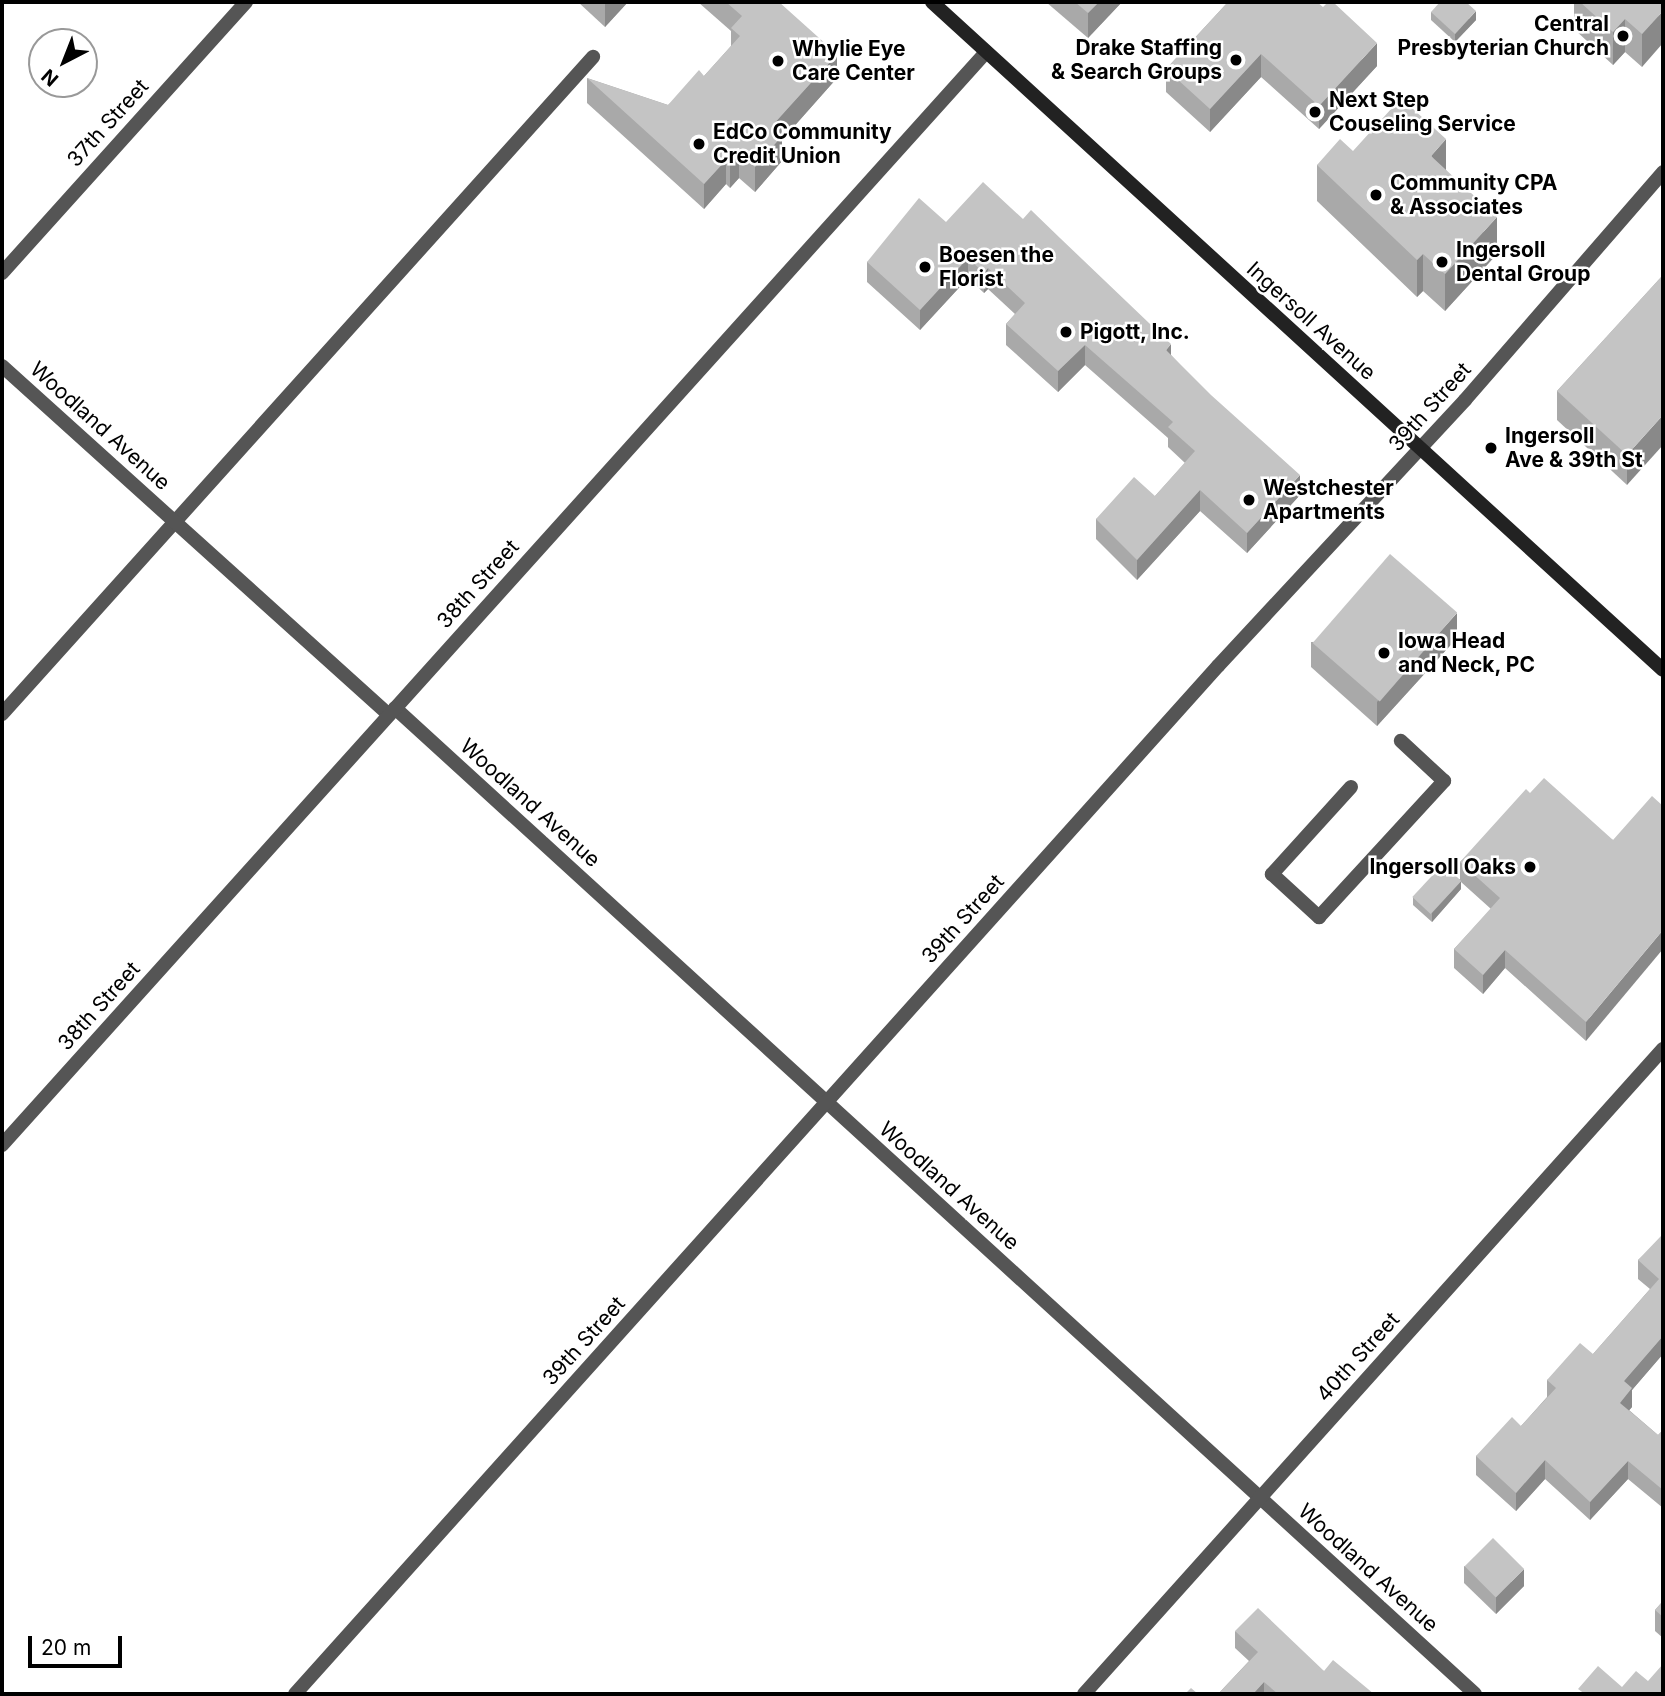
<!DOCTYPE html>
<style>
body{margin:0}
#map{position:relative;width:1665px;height:1696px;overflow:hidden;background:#fff;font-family:Inter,sans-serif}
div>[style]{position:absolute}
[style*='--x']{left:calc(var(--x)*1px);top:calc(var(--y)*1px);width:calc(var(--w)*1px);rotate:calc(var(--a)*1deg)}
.lane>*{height:14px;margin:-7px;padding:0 7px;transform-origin:7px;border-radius:7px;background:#555}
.street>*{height:14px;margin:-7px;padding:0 7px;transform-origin:7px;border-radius:7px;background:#555}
.secondary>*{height:14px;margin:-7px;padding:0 7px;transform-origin:7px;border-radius:7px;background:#222}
.wall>*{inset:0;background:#a9a9a9}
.shaded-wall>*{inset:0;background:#898989}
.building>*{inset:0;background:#c4c4c4;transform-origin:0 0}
.dots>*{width:19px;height:19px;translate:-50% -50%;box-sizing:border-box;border:4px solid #fff;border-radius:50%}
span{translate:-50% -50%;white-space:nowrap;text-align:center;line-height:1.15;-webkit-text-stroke:5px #fff;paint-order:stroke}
.poi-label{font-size:21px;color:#000;font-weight:700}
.right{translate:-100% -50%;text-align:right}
.left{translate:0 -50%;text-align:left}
.street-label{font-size:21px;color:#000}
.frame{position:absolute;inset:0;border:4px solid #000;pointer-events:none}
.north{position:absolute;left:28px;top:28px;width:70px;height:70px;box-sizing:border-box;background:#fff;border:2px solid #999;border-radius:50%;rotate:222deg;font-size:19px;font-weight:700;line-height:28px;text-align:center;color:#000}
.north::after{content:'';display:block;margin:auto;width:24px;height:32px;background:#000;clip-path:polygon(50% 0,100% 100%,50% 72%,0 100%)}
.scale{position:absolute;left:28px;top:1636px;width:94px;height:32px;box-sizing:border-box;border:4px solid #000;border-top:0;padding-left:9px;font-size:21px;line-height:24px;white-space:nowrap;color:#000;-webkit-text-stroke:5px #fff;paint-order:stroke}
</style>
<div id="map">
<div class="lane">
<i style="--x:2;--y:714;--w:884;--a:-48.03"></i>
<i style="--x:1351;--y:787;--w:118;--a:132.2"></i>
<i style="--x:1272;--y:874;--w:64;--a:42.5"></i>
<i style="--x:1319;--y:917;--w:185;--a:-47.4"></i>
<i style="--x:1444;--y:781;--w:59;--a:-137.1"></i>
</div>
<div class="street">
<i style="--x:2;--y:273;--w:365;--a:-48"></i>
<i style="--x:2;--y:366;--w:521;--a:42.04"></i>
<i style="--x:395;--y:708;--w:1462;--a:42.39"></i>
<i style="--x:2;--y:1145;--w:1471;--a:-48"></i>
<i style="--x:295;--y:1694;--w:1382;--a:-48.08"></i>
<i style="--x:1218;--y:666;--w:363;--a:-47.1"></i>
<i style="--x:1465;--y:400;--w:302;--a:-49"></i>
<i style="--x:1084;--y:1694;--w:867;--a:-48.09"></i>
</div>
<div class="secondary">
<i style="--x:932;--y:2;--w:990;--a:42.42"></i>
</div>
<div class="wall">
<i style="clip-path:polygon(578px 2px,628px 2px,605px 27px)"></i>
<i style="clip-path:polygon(698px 2px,779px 2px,837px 78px,782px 140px,782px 161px,755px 192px,739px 178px,730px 188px,726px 184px,704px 209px,587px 103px,587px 78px,668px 105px,704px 76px,731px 46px,731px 31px)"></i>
<i style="clip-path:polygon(1046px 2px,1122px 2px,1088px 38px)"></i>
<i style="clip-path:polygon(1228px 2px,1377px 66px,1319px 129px,1261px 77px,1210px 132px,1166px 92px,1166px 69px)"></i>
<i style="clip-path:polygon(1574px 2px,1663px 2px,1642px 67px,1625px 52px,1613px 65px,1574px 29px)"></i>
<i style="clip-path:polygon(1431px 12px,1476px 20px,1455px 42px,1431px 20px)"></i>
<i style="clip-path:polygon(1353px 151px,1446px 170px,1497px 254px,1445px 311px,1423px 291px,1417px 297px,1317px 201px,1317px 165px)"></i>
<i style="clip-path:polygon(946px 222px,1171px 355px,1300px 495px,1247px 553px,1200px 511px,1137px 580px,1096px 539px,1096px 519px,1155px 496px,1185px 463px,1168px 447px,1168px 438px,1085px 365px,1058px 392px,1006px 345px,1006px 324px,1015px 314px,988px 289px,984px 293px,968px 278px,920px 330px,867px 282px,867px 262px)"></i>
<i style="clip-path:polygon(1663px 275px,1627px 485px,1557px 420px,1557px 391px)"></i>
<i style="clip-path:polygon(1457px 638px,1377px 726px,1311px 667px,1311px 642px)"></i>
<i style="clip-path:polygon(1530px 793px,1613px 840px,1586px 1041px,1505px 968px,1483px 994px,1454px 968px,1454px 949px,1491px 909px,1461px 882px,1461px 889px,1432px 922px,1413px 905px,1413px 897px,1460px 879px,1460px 862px)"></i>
<i style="clip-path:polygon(1663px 1239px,1663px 1354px,1632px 1390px,1632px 1407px,1629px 1410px,1658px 1435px,1663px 1430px,1663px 1508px,1628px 1479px,1590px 1520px,1545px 1479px,1516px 1511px,1476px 1475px,1476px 1456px,1521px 1426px,1547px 1397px,1547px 1380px,1593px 1354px,1650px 1289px,1638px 1279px,1638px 1260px)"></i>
<i style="clip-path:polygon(1464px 1566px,1524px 1586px,1496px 1614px,1464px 1583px)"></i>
<i style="clip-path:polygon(1663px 1601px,1663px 1638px,1655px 1631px,1655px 1610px)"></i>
<i style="clip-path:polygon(1235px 1631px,1324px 1671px,1374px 1694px,1218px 1694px,1249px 1661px,1235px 1648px)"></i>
</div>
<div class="shaded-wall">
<i style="clip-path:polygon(606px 2px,628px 2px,605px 27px,605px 3px)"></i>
<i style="clip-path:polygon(1099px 2px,1122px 2px,1088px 38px,1088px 13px)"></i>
<i style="clip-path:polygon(1476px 11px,1476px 20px,1455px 42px,1455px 34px)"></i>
<i style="clip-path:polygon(1663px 11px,1663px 43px,1642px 67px,1642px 34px)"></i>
<i style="clip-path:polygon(1625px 19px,1625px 52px,1613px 65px,1613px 32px)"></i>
<i style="clip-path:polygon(1377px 43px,1377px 66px,1319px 129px,1319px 106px)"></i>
<i style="clip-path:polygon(837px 54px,837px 78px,782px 140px,782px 161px,755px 192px,755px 167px,771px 127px)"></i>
<i style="clip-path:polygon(1261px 54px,1261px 77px,1210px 132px,1210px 109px)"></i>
<i style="clip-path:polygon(1446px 139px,1446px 176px,1431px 156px)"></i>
<i style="clip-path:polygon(739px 153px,739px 178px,730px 188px,730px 163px)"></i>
<i style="clip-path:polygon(726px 160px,726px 184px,704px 209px,704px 184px)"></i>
<i style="clip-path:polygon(1497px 217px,1497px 254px,1445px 311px,1445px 274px)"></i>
<i style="clip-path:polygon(1423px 254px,1423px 291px,1417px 297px,1417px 260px)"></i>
<i style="clip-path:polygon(968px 258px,968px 278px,920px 330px,920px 310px)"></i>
<i style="clip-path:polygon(988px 268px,988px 289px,984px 293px,984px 273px)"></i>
<i style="clip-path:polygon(1171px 344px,1171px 364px,1166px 350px)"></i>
<i style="clip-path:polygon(1085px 345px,1085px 365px,1058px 392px,1058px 371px)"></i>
<i style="clip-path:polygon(1663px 415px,1663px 445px,1627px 485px,1627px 455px)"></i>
<i style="clip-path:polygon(1300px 475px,1300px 495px,1247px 553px,1247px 533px)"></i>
<i style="clip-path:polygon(1200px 490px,1200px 511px,1137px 580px,1137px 560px)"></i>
<i style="clip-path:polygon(1457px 613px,1457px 638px,1377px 726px,1377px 702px)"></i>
<i style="clip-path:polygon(1461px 881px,1461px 889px,1432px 922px,1432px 913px)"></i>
<i style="clip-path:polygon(1663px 930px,1663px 949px,1586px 1041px,1586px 1022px)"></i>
<i style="clip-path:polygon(1505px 950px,1505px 968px,1483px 994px,1483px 975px)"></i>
<i style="clip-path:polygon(1663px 1336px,1663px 1354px,1632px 1390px,1632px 1407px,1620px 1421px,1620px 1403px,1624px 1381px)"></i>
<i style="clip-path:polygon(1545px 1460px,1545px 1479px,1516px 1511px,1516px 1493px)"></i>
<i style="clip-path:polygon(1628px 1461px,1628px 1479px,1590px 1520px,1590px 1502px)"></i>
<i style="clip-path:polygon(1524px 1569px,1524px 1586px,1496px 1614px,1496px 1597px)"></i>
<i style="clip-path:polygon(1264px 1682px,1264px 1694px,1253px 1694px)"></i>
</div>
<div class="building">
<i style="clip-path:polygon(726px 2px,779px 2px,837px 54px,771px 127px,782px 136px,755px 167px,739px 153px,730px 163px,726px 160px,704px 184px,587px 78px,668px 105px,699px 70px,704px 76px,740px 36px,731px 28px,742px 16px)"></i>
<i style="clip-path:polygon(1075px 2px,1099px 2px,1088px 13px)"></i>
<i style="clip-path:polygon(1228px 2px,1317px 2px,1323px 7px,1328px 2px,1333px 2px,1377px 43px,1319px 106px,1261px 54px,1210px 109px,1166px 69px)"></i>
<i style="clip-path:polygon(1440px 2px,1466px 2px,1476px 11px,1455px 34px,1431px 12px)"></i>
<i style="clip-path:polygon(1580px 2px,1663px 2px,1663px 11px,1642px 34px,1625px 19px,1613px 32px)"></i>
<i style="clip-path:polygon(1401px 98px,1446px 139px,1431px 156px,1497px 217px,1445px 274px,1423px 254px,1417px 260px,1317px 165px,1340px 139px,1353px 151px)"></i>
<i style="clip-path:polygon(983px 182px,1023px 219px,1031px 210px,1060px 238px,1171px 344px,1166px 350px,1211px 395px,1300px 475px,1247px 533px,1200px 490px,1137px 560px,1096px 519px,1134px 477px,1155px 496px,1195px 451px,1168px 427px,1173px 422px,1085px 345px,1058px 371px,1006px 324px,1025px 303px,988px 268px,984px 273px,968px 258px,920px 310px,867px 262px,919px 198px,946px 222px)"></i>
<i style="clip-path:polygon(1663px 275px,1663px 415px,1627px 455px,1557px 391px)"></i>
<i style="left:1390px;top:554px;width:89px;height:118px;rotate:41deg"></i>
<i style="clip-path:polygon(1544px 778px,1613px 840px,1652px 796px,1663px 806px,1663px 930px,1586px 1022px,1505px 950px,1483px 975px,1454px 949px,1500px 898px,1460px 862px,1526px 789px,1530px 793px)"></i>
<i style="left:1443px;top:864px;width:25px;height:45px;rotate:43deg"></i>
<i style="clip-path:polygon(1661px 1236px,1663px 1239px,1663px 1336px,1624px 1381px,1632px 1388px,1620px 1403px,1658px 1435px,1663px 1430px,1663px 1490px,1628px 1461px,1590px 1502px,1545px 1460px,1516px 1493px,1476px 1456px,1512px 1417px,1521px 1426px,1556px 1388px,1547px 1380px,1580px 1343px,1593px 1354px,1659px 1279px,1638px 1260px)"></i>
<i style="left:1493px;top:1538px;width:44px;height:40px;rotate:45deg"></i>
<i style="clip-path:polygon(1663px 1601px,1663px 1617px,1655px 1610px)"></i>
<i style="clip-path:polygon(1258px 1608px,1324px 1671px,1333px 1660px,1374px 1694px,1278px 1694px,1264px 1682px,1253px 1694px,1218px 1694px,1258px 1652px,1235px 1631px)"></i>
<i style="clip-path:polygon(1663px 1664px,1663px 1694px,1585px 1694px,1578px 1689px,1598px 1666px,1622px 1687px,1636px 1671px,1648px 1681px)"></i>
<i style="clip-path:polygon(1191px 1688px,1198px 1694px,1185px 1694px)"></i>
</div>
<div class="dots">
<i style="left:1623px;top:36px;background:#000"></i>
<i style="left:1236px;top:60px;background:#000"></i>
<i style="left:778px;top:61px;background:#000"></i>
<i style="left:1315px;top:112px;background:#000"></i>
<i style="left:699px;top:144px;background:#000"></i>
<i style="left:1376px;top:195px;background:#000"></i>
<i style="left:1442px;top:262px;background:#000"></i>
<i style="left:925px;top:267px;background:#000"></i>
<i style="left:1066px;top:332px;background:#000"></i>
<i style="left:1491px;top:448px;background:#000"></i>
<i style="left:1249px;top:500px;background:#000"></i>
<i style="left:1384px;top:653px;background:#000"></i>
<i style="left:1530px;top:867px;background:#000"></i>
</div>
<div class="poi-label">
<span class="right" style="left:1609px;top:36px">Central<br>Presbyterian Church</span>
<span class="right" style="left:1222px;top:60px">Drake Staffing<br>&amp; Search Groups</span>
<span class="left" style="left:792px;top:61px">Whylie Eye<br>Care Center</span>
<span class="left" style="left:1329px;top:112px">Next Step<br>Couseling Service</span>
<span class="left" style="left:713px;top:144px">EdCo Community<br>Credit Union</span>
<span class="left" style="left:1390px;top:195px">Community CPA<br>&amp; Associates</span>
<span class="left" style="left:1456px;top:262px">Ingersoll<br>Dental Group</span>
<span class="left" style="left:939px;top:267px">Boesen the<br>Florist</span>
<span class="left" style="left:1080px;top:332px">Pigott, Inc.</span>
<span class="left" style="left:1505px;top:448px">Ingersoll<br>Ave &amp; 39th St</span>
<span class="left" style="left:1263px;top:500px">Westchester<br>Apartments</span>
<span class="left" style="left:1398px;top:653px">Iowa Head<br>and Neck, PC</span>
<span class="right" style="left:1516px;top:867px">Ingersoll Oaks</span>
</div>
<div class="street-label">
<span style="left:108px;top:123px;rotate:-48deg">37th Street</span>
<span style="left:1311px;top:321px;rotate:42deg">Ingersoll Avenue</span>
<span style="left:1430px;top:407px;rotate:-48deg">39th Street</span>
<span style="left:100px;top:426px;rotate:42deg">Woodland Avenue</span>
<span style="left:478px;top:584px;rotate:-48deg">38th Street</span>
<span style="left:530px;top:803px;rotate:42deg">Woodland Avenue</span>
<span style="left:963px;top:919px;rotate:-48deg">39th Street</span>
<span style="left:99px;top:1006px;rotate:-48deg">38th Street</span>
<span style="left:949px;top:1186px;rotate:42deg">Woodland Avenue</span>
<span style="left:584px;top:1341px;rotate:-48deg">39th Street</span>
<span style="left:1358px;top:1357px;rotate:-48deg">40th Street</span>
<span style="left:1368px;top:1568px;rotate:42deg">Woodland Avenue</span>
</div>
<div class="frame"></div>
<div class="north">N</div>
<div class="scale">20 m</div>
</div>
